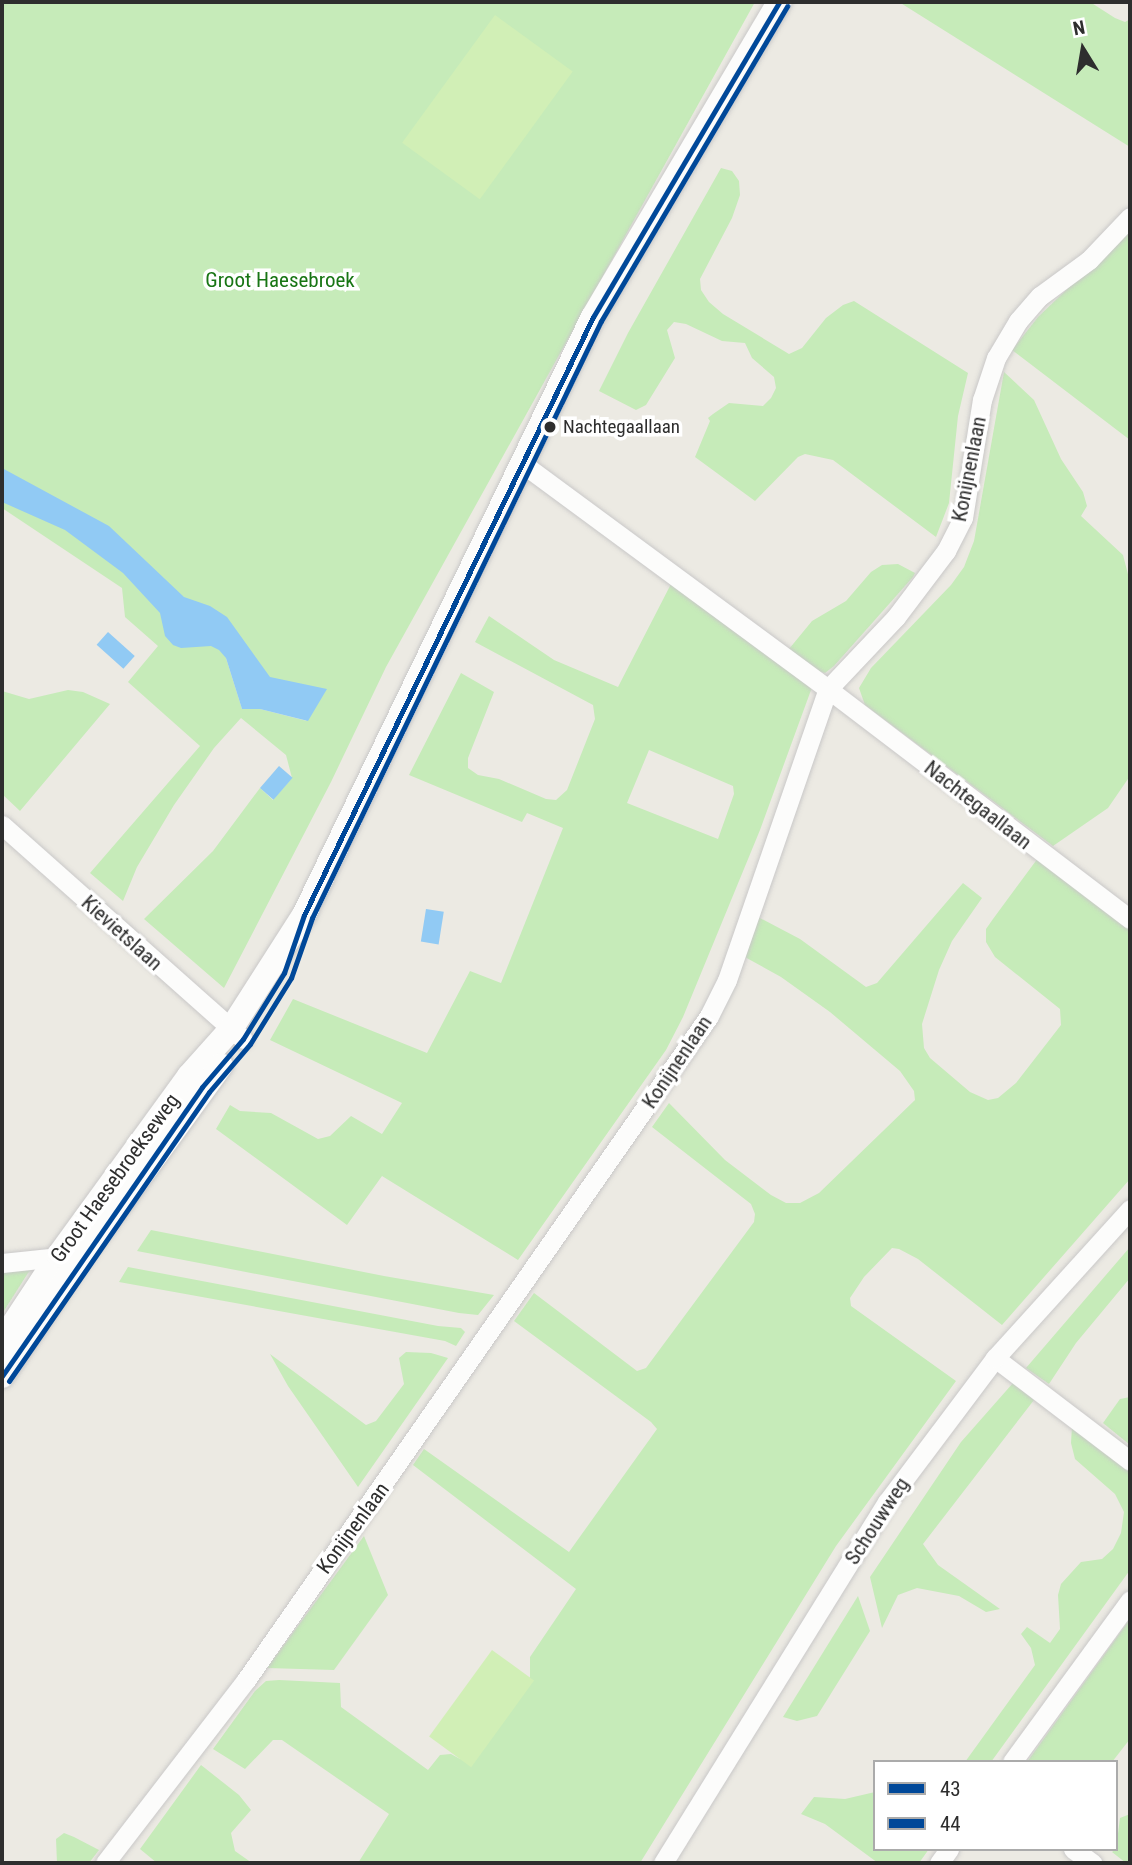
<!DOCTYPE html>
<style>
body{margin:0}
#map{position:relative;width:1132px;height:1865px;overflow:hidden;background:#eceae3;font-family:"Roboto Condensed",sans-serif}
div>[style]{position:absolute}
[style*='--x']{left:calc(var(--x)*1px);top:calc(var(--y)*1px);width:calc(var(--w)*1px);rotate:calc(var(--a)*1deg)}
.green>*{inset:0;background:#c6ebb9}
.pitch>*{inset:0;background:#d1efb6;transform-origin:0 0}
.water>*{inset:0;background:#91caf4;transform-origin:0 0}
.roads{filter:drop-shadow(0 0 2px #c9c8c8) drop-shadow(0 0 2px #c9c8c8)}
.minor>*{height:19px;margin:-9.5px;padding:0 9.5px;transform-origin:9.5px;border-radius:9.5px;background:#fcfcfb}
.tertiary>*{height:24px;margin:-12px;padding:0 12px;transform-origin:12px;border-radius:12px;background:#fcfcfb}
.bus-1>*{height:5px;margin:-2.5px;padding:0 2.5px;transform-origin:2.5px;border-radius:2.5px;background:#004899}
.bus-2>*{height:5px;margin:-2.5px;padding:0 2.5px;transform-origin:2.5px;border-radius:2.5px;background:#004899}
.dots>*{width:19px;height:19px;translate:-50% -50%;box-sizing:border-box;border:4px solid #fff;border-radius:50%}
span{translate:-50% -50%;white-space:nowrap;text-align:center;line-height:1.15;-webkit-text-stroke:7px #fff;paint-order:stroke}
.bus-label{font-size:19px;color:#2e2e2e}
.left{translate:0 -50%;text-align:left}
.park-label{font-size:21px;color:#187514}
.street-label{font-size:21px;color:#2e2e2e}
.frame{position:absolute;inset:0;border:4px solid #2e2e2e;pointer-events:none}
.legend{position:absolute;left:873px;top:1760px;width:245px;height:91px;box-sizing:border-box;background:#fff;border:2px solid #ababab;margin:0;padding:9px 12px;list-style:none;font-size:21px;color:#2e2e2e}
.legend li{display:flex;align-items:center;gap:14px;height:35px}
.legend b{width:35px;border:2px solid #ababab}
.north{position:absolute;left:1048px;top:14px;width:70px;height:70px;-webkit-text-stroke:5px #fff;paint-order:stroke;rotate:349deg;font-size:19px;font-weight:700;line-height:28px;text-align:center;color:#2e2e2e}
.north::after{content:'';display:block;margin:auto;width:24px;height:32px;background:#2e2e2e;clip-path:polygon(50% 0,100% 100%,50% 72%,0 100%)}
</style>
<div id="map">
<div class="green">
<i style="clip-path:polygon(evenodd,2px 2px,755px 2px,386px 667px,331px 782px,224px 988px,144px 919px,213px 851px,260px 788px,273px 800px,292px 778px,286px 755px,241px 718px,214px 748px,174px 805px,137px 867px,123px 901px,90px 873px,200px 746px,128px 682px,158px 646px,125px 617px,122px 588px,2px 508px,2px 2px,226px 658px,307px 721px,260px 709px,242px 709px,226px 658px)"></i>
<i style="clip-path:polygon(899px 2px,1090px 2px,1115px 18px,1125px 22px,1130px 19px,1130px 147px)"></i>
<i style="clip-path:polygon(721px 168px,732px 171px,739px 181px,740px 195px,732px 218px,700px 279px,701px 290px,709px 302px,723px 314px,789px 354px,802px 348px,826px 318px,843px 305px,854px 301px,968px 373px,958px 416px,949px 503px,936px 537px,833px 460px,805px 454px,798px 457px,755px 501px,695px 457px,710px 421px,708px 418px,713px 414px,729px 403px,763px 406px,771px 398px,776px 388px,774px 377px,752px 358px,745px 343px,722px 341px,686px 324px,674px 322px,667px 330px,675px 358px,646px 405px,636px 410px,599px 391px,628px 333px)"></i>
<i style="clip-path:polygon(1130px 224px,1130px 440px,1012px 350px,1038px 317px,1107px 251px)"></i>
<i style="clip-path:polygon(1004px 372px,1034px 400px,1061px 459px,1083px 492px,1087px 506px,1081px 516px,1123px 555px,1130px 582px,1130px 776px,1108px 808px,1053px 846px,865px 705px,859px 688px,871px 668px,951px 585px,964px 567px,974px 541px)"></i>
<i style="clip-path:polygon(898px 564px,915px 573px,913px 577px,834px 666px,825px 673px,818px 671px,789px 649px,812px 621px,846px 601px,871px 572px,882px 565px)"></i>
<i style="clip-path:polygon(evenodd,671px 584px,809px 683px,811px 690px,760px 830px,683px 1017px,666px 1050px,518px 1260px,382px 1176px,347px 1225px,216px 1129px,230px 1105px,240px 1111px,271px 1113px,318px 1139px,330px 1136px,351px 1116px,382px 1134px,402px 1103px,270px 1040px,293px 999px,427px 1053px,470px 971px,501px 983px,563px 828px,527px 813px,522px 822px,409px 775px,461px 673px,494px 692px,468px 758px,468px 768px,478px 775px,499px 779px,546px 799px,556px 800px,567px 790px,595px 719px,593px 705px,475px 642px,489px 616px,554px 660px,618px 687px,671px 584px,649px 750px,733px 786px,734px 794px,718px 839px,627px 803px,649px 750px)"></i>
<i style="clip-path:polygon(68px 690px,83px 692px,110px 704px,20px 811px,2px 794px,2px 691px,29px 699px)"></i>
<i style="clip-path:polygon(1038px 858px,1130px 929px,1130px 1179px,1002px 1325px,918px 1259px,899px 1249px,892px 1248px,864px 1277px,850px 1298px,851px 1306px,956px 1381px,836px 1546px,640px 1863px,358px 1863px,389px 1814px,282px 1740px,273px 1740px,245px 1769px,213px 1749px,255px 1691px,266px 1681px,279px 1680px,340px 1683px,341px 1707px,428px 1770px,440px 1755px,451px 1754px,460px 1759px,476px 1754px,506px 1716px,530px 1677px,530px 1657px,576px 1589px,413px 1465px,424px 1449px,569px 1552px,657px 1429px,651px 1422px,514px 1321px,534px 1293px,637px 1371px,646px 1368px,754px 1222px,755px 1214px,751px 1204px,652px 1127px,669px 1103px,725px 1160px,771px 1195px,786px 1203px,800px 1203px,819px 1193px,915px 1100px,914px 1091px,900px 1071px,830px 1012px,781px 977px,743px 956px,758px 917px,800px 939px,866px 987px,877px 983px,963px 883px,982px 898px,952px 941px,939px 970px,922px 1024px,924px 1048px,930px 1058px,970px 1092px,988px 1100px,998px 1098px,1016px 1083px,1061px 1025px,1060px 1009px,995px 957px,986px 942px,986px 929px,993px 919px)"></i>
<i style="clip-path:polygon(151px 1230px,384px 1276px,494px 1295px,478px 1315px,459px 1313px,137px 1251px)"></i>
<i style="clip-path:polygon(1130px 1247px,1130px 1278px,1076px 1343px,1049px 1384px,1026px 1368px)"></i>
<i style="clip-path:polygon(35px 1266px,28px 1273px,2px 1314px,2px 1271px)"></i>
<i style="clip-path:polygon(128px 1267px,438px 1326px,461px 1328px,465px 1332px,456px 1346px,445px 1341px,119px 1282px)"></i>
<i style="clip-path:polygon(406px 1352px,431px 1353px,448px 1358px,358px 1487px,288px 1386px,270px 1354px,366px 1425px,376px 1421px,404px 1384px,399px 1358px)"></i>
<i style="clip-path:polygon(1013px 1383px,1034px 1400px,923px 1544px,938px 1565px,1000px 1609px,986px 1612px,959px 1596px,917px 1588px,898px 1595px,882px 1628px,870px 1577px,961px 1442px)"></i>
<i style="clip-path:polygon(1130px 1397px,1130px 1445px,1103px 1423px,1120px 1399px)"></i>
<i style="clip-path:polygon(1072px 1426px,1130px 1469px,1130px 1570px,991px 1762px,965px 1762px,1035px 1665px,1031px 1648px,1021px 1634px,1027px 1627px,1050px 1643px,1060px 1629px,1058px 1595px,1061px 1584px,1081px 1562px,1102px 1559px,1113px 1549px,1121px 1533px,1124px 1512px,1115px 1494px,1075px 1459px,1071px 1443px)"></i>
<i style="clip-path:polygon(364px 1536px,388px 1595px,334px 1670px,267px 1668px)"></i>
<i style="clip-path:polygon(858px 1596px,870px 1631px,817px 1716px,797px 1721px,783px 1717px)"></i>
<i style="clip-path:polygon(1130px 1619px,1130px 1739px,1112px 1762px,1027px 1762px)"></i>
<i style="clip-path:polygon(201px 1765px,239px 1795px,251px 1810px,231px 1833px,235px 1851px,252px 1863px,157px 1863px,140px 1849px)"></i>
<i style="clip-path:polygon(875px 1792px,875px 1849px,929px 1849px,919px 1863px,878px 1863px,825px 1824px,801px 1814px,814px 1797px,845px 1799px)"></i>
<i style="clip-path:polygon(1130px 1814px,1130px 1863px,1126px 1863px,1112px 1852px,1116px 1849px,1120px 1818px)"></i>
<i style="clip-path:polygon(64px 1833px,74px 1837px,99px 1850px,89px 1863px,57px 1863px,56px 1839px)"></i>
</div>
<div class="pitch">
<i style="left:495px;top:15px;width:96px;height:158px;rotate:36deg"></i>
<i style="left:492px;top:1650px;width:52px;height:107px;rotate:36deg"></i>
</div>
<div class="water">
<i style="clip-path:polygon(2px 468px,109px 526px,184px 597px,210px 606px,227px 617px,270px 677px,327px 689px,308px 721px,260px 709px,242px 709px,226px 658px,219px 650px,211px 646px,181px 648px,173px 645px,165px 636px,160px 613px,123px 573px,65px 530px,2px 502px)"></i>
<i style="left:108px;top:632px;width:36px;height:17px;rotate:42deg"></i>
<i style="left:279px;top:766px;width:18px;height:29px;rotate:41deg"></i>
<i style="left:426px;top:909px;width:18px;height:33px;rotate:9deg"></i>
</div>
<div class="roads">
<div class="minor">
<i style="--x:523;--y:464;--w:379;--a:36.4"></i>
<i style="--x:828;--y:689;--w:380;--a:37.3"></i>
<i style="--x:2;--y:825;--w:322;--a:41.6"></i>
<i style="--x:2;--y:1263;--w:65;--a:-6.1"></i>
<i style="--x:995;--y:1358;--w:170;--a:37.3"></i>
<i style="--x:1012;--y:1762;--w:200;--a:-53.9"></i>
<i style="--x:1073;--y:1849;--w:24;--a:36"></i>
<i style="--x:105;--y:1863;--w:231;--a:-52.4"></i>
<i style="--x:246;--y:1680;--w:809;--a:-55.11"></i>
<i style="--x:709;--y:1016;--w:40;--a:-63.4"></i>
<i style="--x:727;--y:980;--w:308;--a:-70.9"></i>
<i style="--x:828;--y:689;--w:99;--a:-46.6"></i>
<i style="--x:896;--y:617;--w:83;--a:-52.9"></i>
<i style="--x:946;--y:551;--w:37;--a:-63"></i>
<i style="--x:963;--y:518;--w:120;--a:-80.9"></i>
<i style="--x:982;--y:400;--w:44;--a:-71.6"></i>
<i style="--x:996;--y:358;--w:43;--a:-59.3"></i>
<i style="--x:1018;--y:321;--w:33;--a:-49"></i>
<i style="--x:1040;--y:296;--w:61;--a:-36.3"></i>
<i style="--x:1089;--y:260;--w:59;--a:-46.4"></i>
<i style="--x:663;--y:1863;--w:425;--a:-58.2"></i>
<i style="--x:887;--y:1502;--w:180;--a:-53.1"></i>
<i style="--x:995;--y:1358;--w:201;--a:-47.8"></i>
<i style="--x:939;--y:1863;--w:17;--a:-54"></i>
</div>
<div class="tertiary">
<i style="--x:2;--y:1341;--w:103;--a:-56.5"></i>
<i style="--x:59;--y:1255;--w:221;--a:-54"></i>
<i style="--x:189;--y:1076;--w:63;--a:-48.2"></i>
<i style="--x:231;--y:1029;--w:135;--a:-57.4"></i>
<i style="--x:304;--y:915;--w:664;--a:-64.21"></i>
<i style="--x:593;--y:317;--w:366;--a:-59.4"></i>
<i style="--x:2;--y:1376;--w:142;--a:-56.2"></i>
<i style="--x:81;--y:1258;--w:238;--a:-54"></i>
</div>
</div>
<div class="bus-1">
<i style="--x:2;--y:1376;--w:351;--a:-55.3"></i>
<i style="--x:202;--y:1087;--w:63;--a:-49.5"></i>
<i style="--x:243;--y:1039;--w:78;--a:-58.2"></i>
<i style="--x:284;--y:973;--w:61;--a:-71"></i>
<i style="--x:304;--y:915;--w:664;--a:-64.21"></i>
<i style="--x:593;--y:317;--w:366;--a:-59.4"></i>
</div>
<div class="bus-2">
<i style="--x:9;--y:1381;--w:351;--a:-55.3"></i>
<i style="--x:209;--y:1092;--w:63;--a:-49.5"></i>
<i style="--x:250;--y:1044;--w:78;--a:-58.2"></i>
<i style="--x:291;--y:978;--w:64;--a:-70.7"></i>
<i style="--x:312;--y:918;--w:663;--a:-64.17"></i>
<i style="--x:601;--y:321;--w:366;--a:-59.4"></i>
</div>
<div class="dots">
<i style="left:550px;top:427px;background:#2e2e2e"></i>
</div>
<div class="bus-label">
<span class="left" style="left:563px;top:427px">Nachtegaallaan</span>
</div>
<div class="park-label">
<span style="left:280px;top:280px">Groot Haesebroek</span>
</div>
<div class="street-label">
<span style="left:969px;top:469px;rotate:-79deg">Konijnenlaan</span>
<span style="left:978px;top:805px;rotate:38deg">Nachtegaallaan</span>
<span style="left:122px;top:933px;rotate:42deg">Kievietslaan</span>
<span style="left:677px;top:1062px;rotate:-56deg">Konijnenlaan</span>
<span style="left:115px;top:1178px;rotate:-54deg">Groot Haesebroekseweg</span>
<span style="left:877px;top:1521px;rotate:-57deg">Schouwweg</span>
<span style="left:353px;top:1528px;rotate:-54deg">Konijnenlaan</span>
</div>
<div class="frame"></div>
<ul class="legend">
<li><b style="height:9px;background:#004899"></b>43</li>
<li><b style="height:9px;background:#004899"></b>44</li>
</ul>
<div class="north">N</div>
</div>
